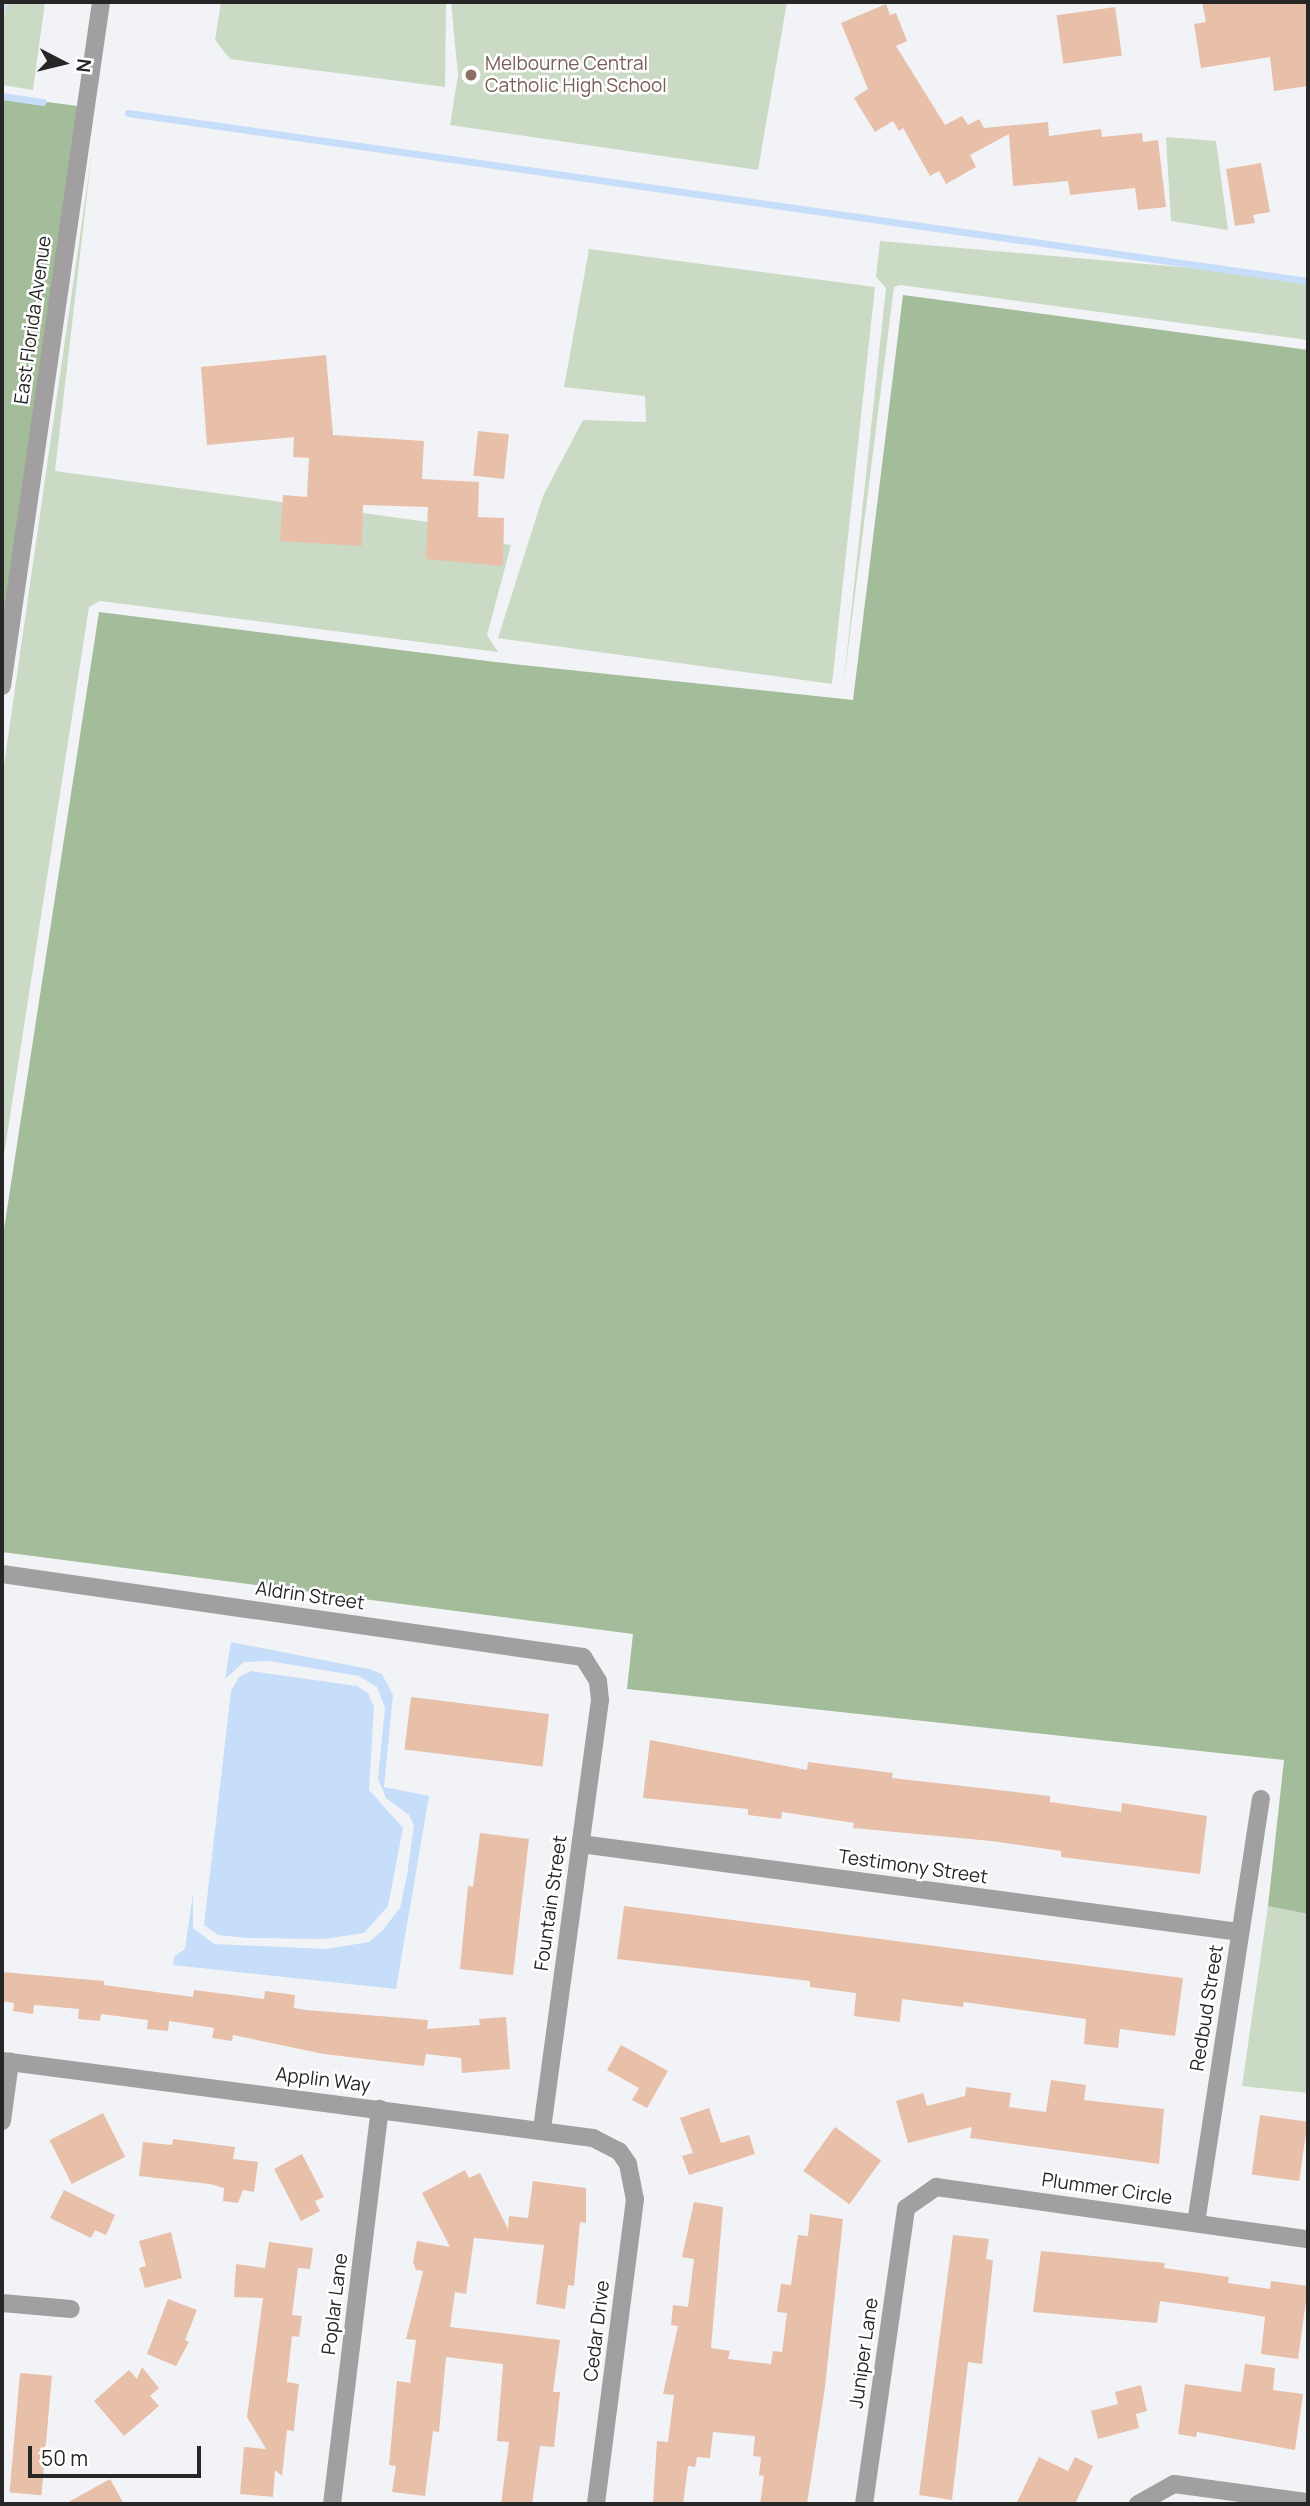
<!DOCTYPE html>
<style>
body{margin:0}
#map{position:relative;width:1310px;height:2506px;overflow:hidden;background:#f2f3f6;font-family:Manrope,sans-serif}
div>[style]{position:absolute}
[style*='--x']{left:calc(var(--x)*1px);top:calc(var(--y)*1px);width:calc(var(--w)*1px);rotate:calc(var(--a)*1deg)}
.green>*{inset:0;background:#cadac4}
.forest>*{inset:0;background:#a3bc99}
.water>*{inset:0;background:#c6def9}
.stream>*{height:7px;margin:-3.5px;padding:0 3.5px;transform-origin:3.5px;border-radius:3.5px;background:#c6def9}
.building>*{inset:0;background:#e8bfa9;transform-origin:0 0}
.minor>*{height:18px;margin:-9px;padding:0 9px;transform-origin:9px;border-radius:9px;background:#a19f9f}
.tertiary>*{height:18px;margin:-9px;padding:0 9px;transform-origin:9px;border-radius:9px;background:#a19f9f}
.dots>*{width:19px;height:19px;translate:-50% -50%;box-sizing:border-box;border:4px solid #fff;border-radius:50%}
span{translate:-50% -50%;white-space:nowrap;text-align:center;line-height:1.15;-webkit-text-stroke:5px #fff;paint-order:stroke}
.education-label{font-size:19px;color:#785e54}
.left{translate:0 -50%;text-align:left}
.street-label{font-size:19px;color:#262627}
.frame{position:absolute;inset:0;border:4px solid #262627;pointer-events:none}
.north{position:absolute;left:28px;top:28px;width:70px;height:70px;-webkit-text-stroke:5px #fff;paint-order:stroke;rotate:97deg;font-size:19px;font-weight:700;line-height:28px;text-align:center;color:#262627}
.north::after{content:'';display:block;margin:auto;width:24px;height:32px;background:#262627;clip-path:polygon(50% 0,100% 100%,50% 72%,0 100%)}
.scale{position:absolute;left:28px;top:2446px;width:173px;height:32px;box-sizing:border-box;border:4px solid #262627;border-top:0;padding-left:9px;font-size:21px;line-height:24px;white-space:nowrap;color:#262627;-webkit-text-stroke:5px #fff;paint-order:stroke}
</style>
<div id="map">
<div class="green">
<i style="clip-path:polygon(2px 2px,45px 2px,33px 90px,2px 85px)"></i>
<i style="clip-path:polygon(221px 2px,446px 2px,445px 87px,230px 59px,215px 40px)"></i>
<i style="clip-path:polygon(451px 2px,787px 2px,758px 170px,450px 125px,458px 75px)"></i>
<i style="clip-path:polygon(1166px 137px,1216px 141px,1228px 230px,1171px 221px)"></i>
<i style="clip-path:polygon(92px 152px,55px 471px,487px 530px,485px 541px,511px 545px,487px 635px,498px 652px,100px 601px,89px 607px,2px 1168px,2px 779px)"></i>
<i style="clip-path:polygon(880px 241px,1308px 278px,1308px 340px,900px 285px,894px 287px,843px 689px,886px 288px,876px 277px)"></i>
<i style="clip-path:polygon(589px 249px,875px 287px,832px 684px,498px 638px,543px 496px,583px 420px,646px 422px,645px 396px,564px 387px)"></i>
<i style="clip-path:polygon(1268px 1906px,1308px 1914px,1308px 2093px,1242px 2086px)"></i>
</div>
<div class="forest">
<i style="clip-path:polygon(2px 96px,85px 107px,2px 685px)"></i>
<i style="clip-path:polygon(903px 295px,1308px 350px,1308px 1914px,1268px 1906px,1284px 1760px,627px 1689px,633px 1634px,2px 1552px,2px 1242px,99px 612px,495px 662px,853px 700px)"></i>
</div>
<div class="water">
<i style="clip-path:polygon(231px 1642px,369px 1669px,382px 1674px,393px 1695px,384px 1787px,429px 1796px,396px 1989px,173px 1965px,174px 1957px,185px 1949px,193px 1893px,193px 1928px,214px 1944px,326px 1949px,369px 1942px,382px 1931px,400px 1908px,407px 1875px,414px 1825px,409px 1815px,386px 1798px,378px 1779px,385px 1708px,377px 1687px,359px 1676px,269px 1661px,244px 1662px,225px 1679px)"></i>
<i style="clip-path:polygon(251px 1671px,357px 1686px,368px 1693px,374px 1707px,369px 1790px,403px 1828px,388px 1906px,364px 1933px,324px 1939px,247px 1938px,218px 1935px,204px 1925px,231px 1691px,239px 1677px)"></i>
</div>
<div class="stream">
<i style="--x:2;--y:11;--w:9;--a:-84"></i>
<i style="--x:2;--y:96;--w:41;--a:8.3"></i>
<i style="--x:128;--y:113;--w:1192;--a:8.1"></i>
</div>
<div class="building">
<i style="clip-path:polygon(1202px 2px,1308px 2px,1308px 86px,1274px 91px,1270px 57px,1201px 68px,1194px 24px,1206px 22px)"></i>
<i style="clip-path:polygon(886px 4px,890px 15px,896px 13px,907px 41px,896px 46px,945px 125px,962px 116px,968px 125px,979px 119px,984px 128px,1048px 122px,1049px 136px,1101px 129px,1102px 137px,1142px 133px,1143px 142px,1158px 140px,1166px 207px,1138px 210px,1135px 188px,1070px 195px,1068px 181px,1013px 186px,1009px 134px,970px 155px,976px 167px,946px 184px,939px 171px,930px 176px,903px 128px,899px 131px,893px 121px,875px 132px,854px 98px,868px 89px,841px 23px)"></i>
<i style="left:1115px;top:7px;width:49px;height:59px;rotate:82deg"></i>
<i style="clip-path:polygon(1261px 163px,1270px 212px,1253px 215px,1255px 223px,1235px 226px,1226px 169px)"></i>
<i style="clip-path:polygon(326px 355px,333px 435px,424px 441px,422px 479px,479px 482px,478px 517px,504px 518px,503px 566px,426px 559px,428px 507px,363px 505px,362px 546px,280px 541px,283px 495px,307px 497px,309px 458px,293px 457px,294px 437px,207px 445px,201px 367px)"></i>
<i style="left:478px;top:431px;width:31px;height:45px;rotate:6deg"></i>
<i style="left:411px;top:1697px;width:139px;height:53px;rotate:7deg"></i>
<i style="clip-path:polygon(650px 1740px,807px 1770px,808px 1762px,893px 1773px,892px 1778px,1050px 1796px,1050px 1802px,1121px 1812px,1122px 1803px,1207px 1816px,1200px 1874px,1061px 1857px,1061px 1851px,991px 1841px,853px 1828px,854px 1823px,782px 1812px,781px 1819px,748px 1815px,748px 1809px,643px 1798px)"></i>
<i style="clip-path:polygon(480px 1833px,529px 1839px,513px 1975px,460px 1969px,468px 1886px,473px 1887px)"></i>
<i style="clip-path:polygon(624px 1906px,1183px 1978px,1175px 2036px,1120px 2029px,1118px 2048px,1084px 2044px,1086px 2019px,964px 2002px,963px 2007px,902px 1999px,900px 2022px,854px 2016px,856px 1993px,810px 1987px,810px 1981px,617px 1959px)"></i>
<i style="clip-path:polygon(2px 1972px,104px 1981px,104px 1985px,193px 1997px,194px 1990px,264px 1999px,265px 1991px,295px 1995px,294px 2008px,306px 2010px,428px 2020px,427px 2029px,480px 2025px,479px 2019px,506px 2017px,510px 2069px,462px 2073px,461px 2058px,426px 2054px,424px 2066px,324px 2054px,233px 2035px,232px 2041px,212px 2038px,214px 2028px,169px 2021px,168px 2031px,147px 2029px,148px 2020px,101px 2014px,100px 2021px,78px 2019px,79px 2009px,34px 2005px,33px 2014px,13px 2011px,14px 2003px,2px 2001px)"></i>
<i style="clip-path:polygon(621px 2045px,668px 2071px,647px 2108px,632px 2100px,639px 2088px,607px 2070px)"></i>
<i style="clip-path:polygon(1051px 2080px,1086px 2085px,1084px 2100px,1164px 2109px,1159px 2164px,970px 2138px,972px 2127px,908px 2143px,896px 2101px,923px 2093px,927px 2106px,965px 2096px,966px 2087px,1011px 2093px,1009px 2107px,1046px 2112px)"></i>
<i style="clip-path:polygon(709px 2108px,721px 2143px,749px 2135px,755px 2154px,689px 2175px,682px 2156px,693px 2153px,680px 2118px)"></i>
<i style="left:103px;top:2113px;width:49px;height:60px;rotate:63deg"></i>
<i style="left:1260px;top:2115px;width:48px;height:60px;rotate:8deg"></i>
<i style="left:835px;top:2127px;width:57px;height:54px;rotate:36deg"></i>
<i style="clip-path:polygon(173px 2139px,235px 2147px,233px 2159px,258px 2162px,254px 2192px,243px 2190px,238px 2203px,223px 2201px,224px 2188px,210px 2184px,139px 2176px,143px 2142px,172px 2145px)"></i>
<i style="clip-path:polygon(302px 2154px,324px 2197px,315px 2201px,320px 2211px,301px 2221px,274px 2169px)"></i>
<i style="clip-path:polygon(465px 2170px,469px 2178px,480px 2173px,508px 2229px,509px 2216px,528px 2218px,533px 2181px,586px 2188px,586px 2223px,580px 2222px,574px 2286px,568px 2285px,565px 2309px,536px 2304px,544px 2245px,474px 2238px,466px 2294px,455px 2292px,450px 2327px,560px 2340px,553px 2392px,560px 2392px,554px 2447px,540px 2446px,532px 2504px,501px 2504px,509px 2442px,497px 2441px,503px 2364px,446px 2357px,439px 2432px,433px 2431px,425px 2496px,392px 2492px,396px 2466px,389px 2465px,395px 2401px,397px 2381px,410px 2383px,416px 2340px,406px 2339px,423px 2271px,416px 2270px,413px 2262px,417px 2241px,450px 2247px,422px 2193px)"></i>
<i style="clip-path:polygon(64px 2190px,115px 2215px,106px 2235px,95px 2230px,91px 2238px,50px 2218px)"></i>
<i style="clip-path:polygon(694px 2202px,723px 2207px,711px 2348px,730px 2351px,728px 2359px,771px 2364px,773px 2351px,782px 2352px,787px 2313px,777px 2312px,781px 2284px,791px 2285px,798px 2235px,808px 2236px,810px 2214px,843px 2219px,825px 2387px,807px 2504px,760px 2504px,764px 2476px,759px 2475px,761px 2457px,753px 2456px,755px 2436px,713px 2432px,710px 2458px,697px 2457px,695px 2467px,688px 2466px,683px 2504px,653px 2504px,657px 2441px,668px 2442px,674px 2395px,663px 2394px,678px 2326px,671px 2325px,673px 2305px,688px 2307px,694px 2259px,682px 2257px)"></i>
<i style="clip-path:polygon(171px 2232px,182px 2278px,145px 2288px,139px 2268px,146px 2266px,139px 2241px)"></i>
<i style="clip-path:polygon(953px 2235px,989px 2239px,986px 2259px,993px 2260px,982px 2364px,968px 2362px,952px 2500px,919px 2495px)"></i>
<i style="clip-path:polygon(269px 2242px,313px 2248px,310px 2269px,298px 2268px,292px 2315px,302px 2316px,299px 2337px,292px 2336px,287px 2382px,299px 2384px,296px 2409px,294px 2431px,287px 2430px,282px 2476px,275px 2470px,273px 2497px,240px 2494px,244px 2447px,266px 2449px,247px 2417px,263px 2298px,234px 2297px,236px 2264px,265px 2268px)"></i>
<i style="clip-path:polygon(1041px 2251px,1165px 2263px,1164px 2268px,1229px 2277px,1228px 2283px,1270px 2289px,1271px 2281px,1308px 2286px,1298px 2359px,1261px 2354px,1265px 2317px,1243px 2313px,1160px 2301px,1157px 2323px,1033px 2312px)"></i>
<i style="clip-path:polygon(168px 2299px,197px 2310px,185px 2340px,189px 2342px,176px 2366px,147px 2354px)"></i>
<i style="clip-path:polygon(1245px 2364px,1275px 2368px,1273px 2390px,1303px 2394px,1295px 2450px,1197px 2432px,1196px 2437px,1178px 2434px,1185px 2384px,1241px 2392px)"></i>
<i style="clip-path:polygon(142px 2367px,159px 2388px,150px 2396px,159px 2406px,124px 2436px,94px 2401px,129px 2370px,137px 2379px)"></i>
<i style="left:20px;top:2373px;width:32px;height:120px;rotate:5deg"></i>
<i style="clip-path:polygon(1141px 2385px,1147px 2411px,1136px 2414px,1139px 2428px,1098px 2439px,1091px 2411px,1118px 2404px,1115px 2392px)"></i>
<i style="clip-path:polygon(1039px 2457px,1068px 2471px,1075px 2457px,1093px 2466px,1075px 2504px,1016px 2504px)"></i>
<i style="clip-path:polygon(110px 2479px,124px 2504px,65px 2504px)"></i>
</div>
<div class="minor">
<i style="--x:2;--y:1574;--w:587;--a:8.13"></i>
<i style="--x:583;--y:1657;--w:28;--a:58"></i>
<i style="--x:598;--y:1681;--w:19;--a:84"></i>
<i style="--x:600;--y:1700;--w:435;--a:97.7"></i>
<i style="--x:581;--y:1844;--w:665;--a:7.61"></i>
<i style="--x:2;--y:2061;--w:596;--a:7.42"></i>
<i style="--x:593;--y:2138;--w:29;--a:27"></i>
<i style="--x:619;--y:2151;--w:16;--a:55"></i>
<i style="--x:628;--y:2164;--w:36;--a:79"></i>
<i style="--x:635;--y:2199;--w:307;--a:97.3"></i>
<i style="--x:2;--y:2121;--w:60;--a:-82.3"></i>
<i style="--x:1196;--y:2223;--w:429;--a:-81.3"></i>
<i style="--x:2;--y:2303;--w:69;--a:5"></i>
<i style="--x:332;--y:2504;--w:398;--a:-83.1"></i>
<i style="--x:864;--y:2504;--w:299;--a:-81.9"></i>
<i style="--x:906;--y:2208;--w:37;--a:-35"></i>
<i style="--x:936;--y:2187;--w:376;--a:8"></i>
<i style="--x:1138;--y:2504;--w:41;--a:-29.1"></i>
<i style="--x:1174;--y:2484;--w:135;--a:7.7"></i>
</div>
<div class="tertiary">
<i style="--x:2;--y:686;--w:691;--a:-81.76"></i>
</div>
<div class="dots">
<i style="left:471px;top:75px;background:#8d6e63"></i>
</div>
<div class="education-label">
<span class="left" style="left:485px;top:75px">Melbourne Central<br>Catholic High School</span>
</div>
<div class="street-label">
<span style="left:33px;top:320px;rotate:-82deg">East Florida Avenue</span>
<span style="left:310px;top:1596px;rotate:8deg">Aldrin Street</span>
<span style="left:913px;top:1867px;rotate:8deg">Testimony Street</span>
<span style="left:551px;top:1903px;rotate:-82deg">Fountain Street</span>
<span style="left:1207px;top:2008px;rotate:-81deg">Redbud Street</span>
<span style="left:323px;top:2080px;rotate:7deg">Applin Way</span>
<span style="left:1107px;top:2189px;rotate:8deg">Plummer Circle</span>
<span style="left:335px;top:2304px;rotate:-83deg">Poplar Lane</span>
<span style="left:597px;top:2331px;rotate:-83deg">Cedar Drive</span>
<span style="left:864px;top:2353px;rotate:-82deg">Juniper Lane</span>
</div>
<div class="frame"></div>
<div class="north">N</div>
<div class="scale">50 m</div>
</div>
